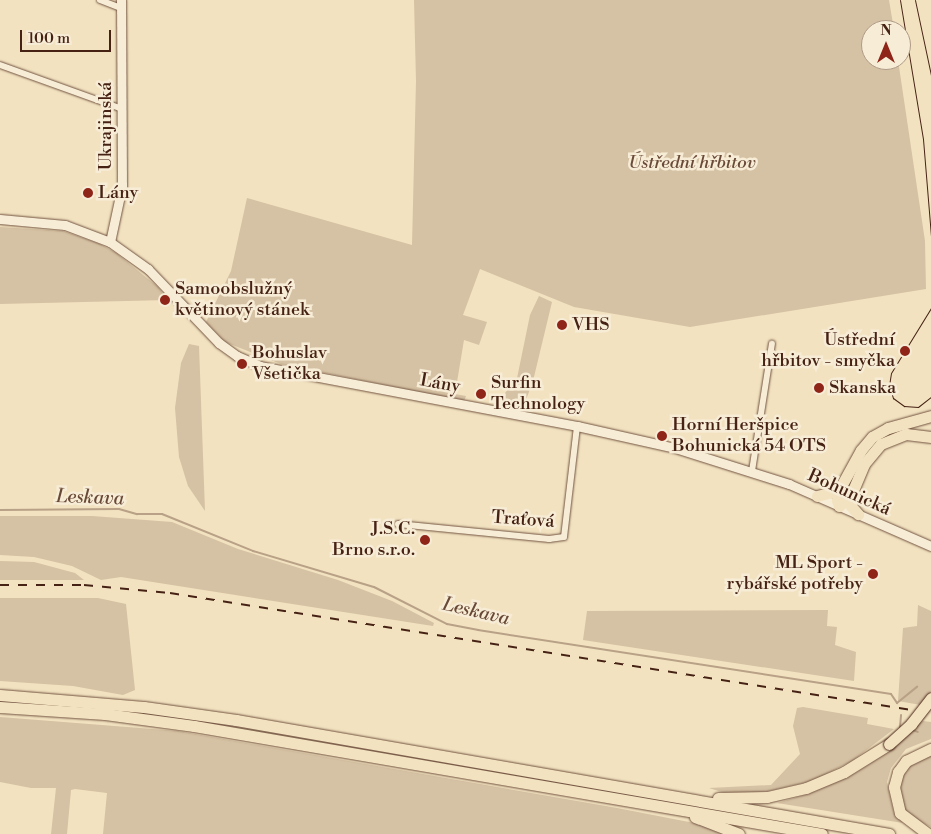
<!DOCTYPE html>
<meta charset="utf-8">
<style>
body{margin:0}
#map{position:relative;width:931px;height:834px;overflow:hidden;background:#f2e2c0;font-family:"Libre Bodoni",serif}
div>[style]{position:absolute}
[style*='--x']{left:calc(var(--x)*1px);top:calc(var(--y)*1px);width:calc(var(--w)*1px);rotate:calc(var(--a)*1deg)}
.green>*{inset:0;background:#d5c1a3}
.stream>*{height:2px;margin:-1px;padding:0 1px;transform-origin:1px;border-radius:1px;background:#b8a186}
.roads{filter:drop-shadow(0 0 1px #71523f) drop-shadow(0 0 1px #71523f)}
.street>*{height:6px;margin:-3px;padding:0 3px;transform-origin:3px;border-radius:3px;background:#f7ecd6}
.secondary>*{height:9px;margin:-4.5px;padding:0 4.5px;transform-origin:4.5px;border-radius:4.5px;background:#f7ecd6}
.highway>*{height:11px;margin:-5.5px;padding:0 5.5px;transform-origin:5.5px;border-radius:5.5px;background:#f2e2c0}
.tram>*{height:1px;margin:-0.5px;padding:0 0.5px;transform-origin:0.5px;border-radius:0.5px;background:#462214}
.rail>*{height:2px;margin-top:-1px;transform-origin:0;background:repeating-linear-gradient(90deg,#462214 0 9px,transparent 0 18px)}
.bridges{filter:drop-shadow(0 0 1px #462214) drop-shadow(0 0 1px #462214)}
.highway-bridge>*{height:11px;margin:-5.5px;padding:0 5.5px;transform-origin:5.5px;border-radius:5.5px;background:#f2e2c0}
.dots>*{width:14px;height:14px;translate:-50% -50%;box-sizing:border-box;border:2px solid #f7ecd6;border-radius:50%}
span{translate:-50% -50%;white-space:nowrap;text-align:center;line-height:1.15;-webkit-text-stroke:5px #f7ecd6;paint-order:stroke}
.street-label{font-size:18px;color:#462214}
.park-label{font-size:18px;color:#6a4a38;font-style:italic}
.poi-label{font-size:18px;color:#462214}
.left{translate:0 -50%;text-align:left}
.right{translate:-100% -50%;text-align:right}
.water-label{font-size:19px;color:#684836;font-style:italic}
.north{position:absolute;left:861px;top:20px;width:50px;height:50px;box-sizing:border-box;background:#f7ecd6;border:1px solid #b09b88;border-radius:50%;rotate:0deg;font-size:14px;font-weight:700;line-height:20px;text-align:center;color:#462214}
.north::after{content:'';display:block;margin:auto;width:18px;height:22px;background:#8f2418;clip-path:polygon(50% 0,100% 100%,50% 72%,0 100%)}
.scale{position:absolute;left:20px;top:30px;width:91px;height:22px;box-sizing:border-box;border:2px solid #462214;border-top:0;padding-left:6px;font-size:15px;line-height:18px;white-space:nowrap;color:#462214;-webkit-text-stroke:4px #f7ecd6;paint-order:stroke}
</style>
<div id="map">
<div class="green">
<i style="clip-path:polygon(414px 0,889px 0,894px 30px,871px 30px,871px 60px,898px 60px,925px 241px,926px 289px,690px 327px,574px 307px,480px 269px,463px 315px,487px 322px,479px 345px,464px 340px,455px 394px,466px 396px,464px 401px,281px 364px,225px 342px,206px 322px,231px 271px,247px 198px,412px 245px,416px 81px)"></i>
<i style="clip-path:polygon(0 227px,63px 231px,100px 244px,116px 253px,158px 287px,168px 300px,0 304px)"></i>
<i style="clip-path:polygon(539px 296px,552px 302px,533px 381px,523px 408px,509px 407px,505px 402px,505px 393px,510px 387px,515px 388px,530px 315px)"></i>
<i style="clip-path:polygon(189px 344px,199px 346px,205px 511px,188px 486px,179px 457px,175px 408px,181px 363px)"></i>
<i style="clip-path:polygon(0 516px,92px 516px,172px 522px,238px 549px,338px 580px,392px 601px,434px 623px,433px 626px,121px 577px,101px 580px,72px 566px,34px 557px,0 555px)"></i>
<i style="clip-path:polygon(0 561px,34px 562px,75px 573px,84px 580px,0 580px)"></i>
<i style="clip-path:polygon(0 598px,98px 598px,126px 604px,135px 690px,123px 695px,73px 686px,0 681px)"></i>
<i style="clip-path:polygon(918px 605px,931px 611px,931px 691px,921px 705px,898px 701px,903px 628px,917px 626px)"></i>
<i style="clip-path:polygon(828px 610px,827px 626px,837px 627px,835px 645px,856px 652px,854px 681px,583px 640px,587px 611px)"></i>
<i style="clip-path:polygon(803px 707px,868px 718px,867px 724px,894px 729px,852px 761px,812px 781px,769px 791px,731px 795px,709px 788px,771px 785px,800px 754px,793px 726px,797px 708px)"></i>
<i style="clip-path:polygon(0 717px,178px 731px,617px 808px,694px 823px,726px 834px,103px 834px,107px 793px,75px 789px,71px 790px,67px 834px,51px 834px,56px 788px,31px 788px,0 782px)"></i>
<i style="clip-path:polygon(923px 721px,931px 722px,931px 739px,906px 749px,891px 768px,887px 782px,894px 813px,903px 823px,777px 803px,808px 794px,850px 776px,882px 756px)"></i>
<i style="clip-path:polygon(931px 752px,931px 827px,906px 814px,899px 798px,901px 770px)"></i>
</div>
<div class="stream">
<i style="--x:0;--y:510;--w:119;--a:-0.5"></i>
<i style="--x:119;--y:509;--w:19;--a:16"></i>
<i style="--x:137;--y:514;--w:25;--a:0"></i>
<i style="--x:162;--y:514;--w:98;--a:22.1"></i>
<i style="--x:253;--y:551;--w:126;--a:16.6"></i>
<i style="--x:374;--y:587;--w:82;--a:26.9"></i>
<i style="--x:447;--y:624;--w:32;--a:11"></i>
<i style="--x:478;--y:630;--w:418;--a:8.8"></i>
<i style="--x:891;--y:694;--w:11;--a:56"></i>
<i style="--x:897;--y:703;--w:26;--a:-39"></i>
<i style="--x:900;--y:727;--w:12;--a:-85"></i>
<i style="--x:912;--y:730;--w:6;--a:18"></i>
</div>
<div class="roads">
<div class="street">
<i style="--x:100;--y:0;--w:22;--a:21"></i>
<i style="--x:0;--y:65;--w:130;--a:19.8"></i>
<i style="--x:752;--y:471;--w:129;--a:-81.1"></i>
<i style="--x:398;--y:524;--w:152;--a:5.7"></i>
<i style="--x:549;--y:539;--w:15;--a:-8"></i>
<i style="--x:564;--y:537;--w:112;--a:-83.3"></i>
</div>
<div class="secondary">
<i style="--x:0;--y:219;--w:65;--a:5.3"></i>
<i style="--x:65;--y:225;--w:48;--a:20.7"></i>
<i style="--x:110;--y:242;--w:47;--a:35.4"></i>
<i style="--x:148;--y:269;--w:103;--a:46.2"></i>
<i style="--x:219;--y:343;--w:22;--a:36"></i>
<i style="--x:237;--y:356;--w:25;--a:23"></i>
<i style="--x:260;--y:366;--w:323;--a:10.7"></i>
<i style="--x:577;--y:426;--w:100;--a:12.7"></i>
<i style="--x:675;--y:448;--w:120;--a:17.5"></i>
<i style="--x:789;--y:484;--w:155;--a:23.6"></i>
<i style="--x:110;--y:242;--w:57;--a:-77.9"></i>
<i style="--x:122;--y:186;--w:186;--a:-90.3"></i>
</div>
<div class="highway">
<i style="--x:931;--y:416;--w:45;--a:164.4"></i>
<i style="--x:888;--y:428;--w:18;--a:151"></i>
<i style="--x:872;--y:437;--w:17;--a:130"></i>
<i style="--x:861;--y:450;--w:43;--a:118.9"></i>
<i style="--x:840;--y:488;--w:12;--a:104"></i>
<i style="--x:837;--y:500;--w:6;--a:72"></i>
<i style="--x:839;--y:506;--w:16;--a:-43"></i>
<i style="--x:851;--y:495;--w:34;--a:-67"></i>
<i style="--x:864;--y:464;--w:26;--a:-50"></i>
<i style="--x:881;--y:444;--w:27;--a:-22"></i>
<i style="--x:906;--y:434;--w:25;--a:7"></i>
<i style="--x:851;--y:495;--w:11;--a:90"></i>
<i style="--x:851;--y:506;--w:11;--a:49"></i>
<i style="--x:817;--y:496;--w:23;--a:-15"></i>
<i style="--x:0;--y:695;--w:144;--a:4.8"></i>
<i style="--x:144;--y:707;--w:93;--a:8"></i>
<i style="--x:236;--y:720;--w:663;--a:9.9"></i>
<i style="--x:0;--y:707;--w:105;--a:3.8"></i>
<i style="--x:105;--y:714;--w:90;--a:7.7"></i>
<i style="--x:194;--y:726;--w:637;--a:9.76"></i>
<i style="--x:718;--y:798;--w:49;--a:-1.2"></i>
<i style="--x:767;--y:797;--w:40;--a:-13"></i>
<i style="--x:806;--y:788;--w:41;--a:-22.8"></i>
<i style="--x:844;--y:772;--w:53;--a:-31.9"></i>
<i style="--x:695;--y:817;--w:47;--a:21.1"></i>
<i style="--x:928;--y:834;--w:35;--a:-143"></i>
<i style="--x:900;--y:813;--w:27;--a:-103"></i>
<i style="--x:894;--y:787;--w:16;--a:-75"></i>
<i style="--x:898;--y:772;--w:14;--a:-54"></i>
<i style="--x:906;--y:761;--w:28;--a:-26"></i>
</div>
</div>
<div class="tram">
<i style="--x:900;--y:0;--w:141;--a:80.6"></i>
<i style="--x:923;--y:139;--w:98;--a:85.3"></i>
<i style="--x:915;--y:0;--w:77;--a:78"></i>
<i style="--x:931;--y:308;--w:76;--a:121.6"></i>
<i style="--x:891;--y:373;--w:12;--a:99"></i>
<i style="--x:889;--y:385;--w:14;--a:73"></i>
<i style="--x:893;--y:398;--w:14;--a:36"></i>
<i style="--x:904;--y:406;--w:14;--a:4"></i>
<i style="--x:918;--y:407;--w:16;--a:-38"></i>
</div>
<div class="rail">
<i style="--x:0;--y:585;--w:84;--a:0"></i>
<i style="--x:84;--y:585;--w:86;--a:5.3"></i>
<i style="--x:170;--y:593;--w:770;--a:8.96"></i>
</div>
<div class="bridges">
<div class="highway-bridge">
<i style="--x:889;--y:744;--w:30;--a:-42"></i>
<i style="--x:911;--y:724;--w:33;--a:-52"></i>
</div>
</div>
<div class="dots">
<i style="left:88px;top:193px;background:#8f2418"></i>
<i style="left:165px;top:300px;background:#8f2418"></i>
<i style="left:562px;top:325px;background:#8f2418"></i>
<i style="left:905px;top:351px;background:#8f2418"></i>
<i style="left:242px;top:364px;background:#8f2418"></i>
<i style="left:819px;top:388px;background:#8f2418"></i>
<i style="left:481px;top:394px;background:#8f2418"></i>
<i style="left:662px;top:436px;background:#8f2418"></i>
<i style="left:425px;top:540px;background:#8f2418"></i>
<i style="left:873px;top:574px;background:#8f2418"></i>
</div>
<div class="street-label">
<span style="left:106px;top:126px;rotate:-90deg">Ukrajinská</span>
<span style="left:440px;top:384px;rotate:10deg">Lány</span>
<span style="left:849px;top:493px;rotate:24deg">Bohunická</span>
<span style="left:523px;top:520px;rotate:4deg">Traťová</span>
</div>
<div class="park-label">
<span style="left:692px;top:163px">Ústřední hřbitov</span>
</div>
<div class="poi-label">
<span class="left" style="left:98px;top:193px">Lány</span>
<span class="left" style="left:175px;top:300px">Samoobslužný<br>květinový stánek</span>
<span class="left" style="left:572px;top:325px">VHS</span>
<span class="right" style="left:895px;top:351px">Ústřední<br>hřbitov - smyčka</span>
<span class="left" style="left:252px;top:364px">Bohuslav<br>Všetička</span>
<span class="left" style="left:491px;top:394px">Surfin<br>Technology</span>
<span class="left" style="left:829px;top:388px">Skanska</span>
<span class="left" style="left:672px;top:436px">Horní Heršpice<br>Bohunická 54 OTS</span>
<span class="right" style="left:415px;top:540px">J.S.C.<br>Brno s.r.o.</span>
<span class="right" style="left:863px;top:574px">ML Sport -<br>rybářské potřeby</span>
</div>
<div class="water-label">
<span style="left:90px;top:498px;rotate:2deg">Leskava</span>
<span style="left:476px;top:612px;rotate:13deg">Leskava</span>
</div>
<div class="north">N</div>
<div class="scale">100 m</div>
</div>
